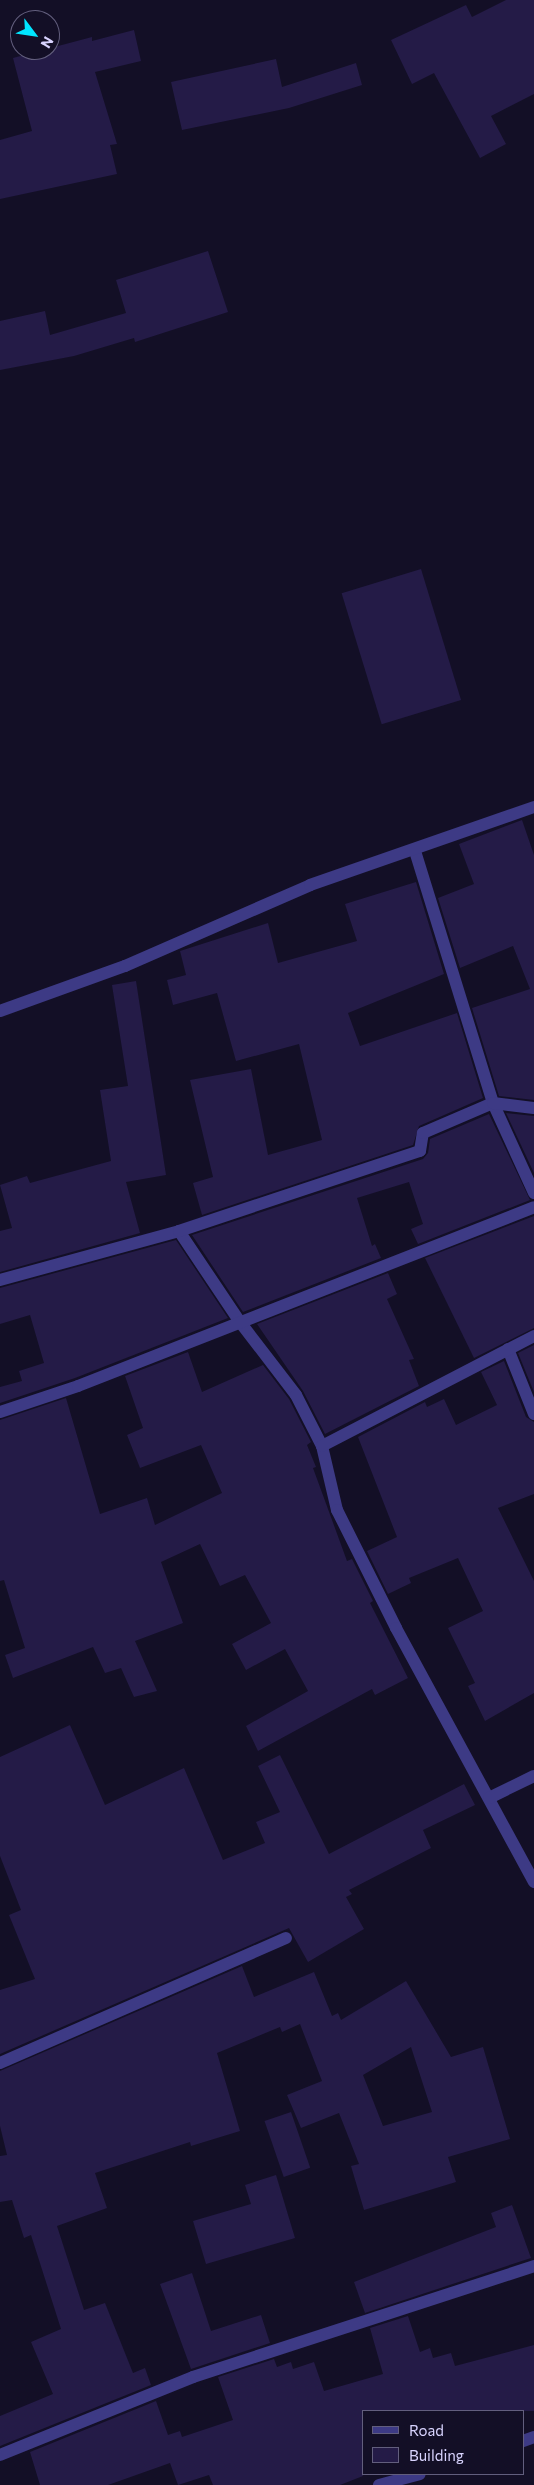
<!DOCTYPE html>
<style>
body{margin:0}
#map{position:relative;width:534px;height:2485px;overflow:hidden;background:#130f26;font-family:Commissioner,sans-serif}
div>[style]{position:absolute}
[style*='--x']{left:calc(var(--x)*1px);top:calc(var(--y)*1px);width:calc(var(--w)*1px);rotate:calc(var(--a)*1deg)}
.building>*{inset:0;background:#241b47;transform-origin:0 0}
.minor>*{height:12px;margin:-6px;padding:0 6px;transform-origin:6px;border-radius:6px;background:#3d3a85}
span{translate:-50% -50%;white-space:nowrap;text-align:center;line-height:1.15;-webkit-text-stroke:4px #130f26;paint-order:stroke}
.legend{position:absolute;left:362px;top:2410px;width:162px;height:65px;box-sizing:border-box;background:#130f26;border:1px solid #625e7d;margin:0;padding:6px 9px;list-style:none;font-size:15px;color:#d9d4ff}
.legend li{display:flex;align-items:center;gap:10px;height:25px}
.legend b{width:25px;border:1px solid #625e7d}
.north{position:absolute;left:10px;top:10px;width:50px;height:50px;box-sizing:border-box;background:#130f26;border:1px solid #625e7d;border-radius:50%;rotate:121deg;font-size:14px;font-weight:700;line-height:20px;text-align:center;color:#d9d4ff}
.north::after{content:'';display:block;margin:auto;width:18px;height:22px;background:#00e5ff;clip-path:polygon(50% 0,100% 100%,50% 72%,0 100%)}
</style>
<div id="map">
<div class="building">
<i style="clip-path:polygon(506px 0,534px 0,534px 94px,491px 116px,506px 144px,480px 158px,434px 73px,412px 84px,391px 40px,466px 5px,472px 17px)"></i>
<i style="clip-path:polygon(134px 30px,141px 61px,95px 72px,117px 144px,110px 145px,117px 174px,0 199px,0 140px,32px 131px,13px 58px,92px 37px,92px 41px)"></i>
<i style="clip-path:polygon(276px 59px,282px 87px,356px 63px,362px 85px,289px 108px,182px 130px,171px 82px)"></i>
<i style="clip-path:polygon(208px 251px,228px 312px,135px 342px,134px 338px,74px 356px,0 370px,0 321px,45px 311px,50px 335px,126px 313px,116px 280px)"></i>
<i style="left:421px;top:569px;width:137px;height:83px;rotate:73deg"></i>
<i style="clip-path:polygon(522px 820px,534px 855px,534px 1100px,499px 1096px,472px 1008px,530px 989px,513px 946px,460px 968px,438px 898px,474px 884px,459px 844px)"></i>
<i style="clip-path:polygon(416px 882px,444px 974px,348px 1013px,360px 1046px,457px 1013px,483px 1098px,419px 1126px,413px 1145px,202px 1215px,193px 1183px,213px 1177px,190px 1080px,251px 1069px,268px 1155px,322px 1140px,299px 1044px,236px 1061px,217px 993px,173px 1005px,167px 980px,186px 975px,180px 951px,268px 923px,278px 963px,357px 941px,345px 904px)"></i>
<i style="clip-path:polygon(136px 981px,166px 1175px,126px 1182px,140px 1233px,0 1272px,0 1231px,12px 1228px,0 1185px,27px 1176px,30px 1183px,111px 1161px,100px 1090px,128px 1086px,112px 985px)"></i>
<i style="clip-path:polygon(506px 1113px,534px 1116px,534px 1173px)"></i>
<i style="clip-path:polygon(489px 1114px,530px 1200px,418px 1244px,411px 1229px,423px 1224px,409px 1182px,357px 1198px,372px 1246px,375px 1244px,381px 1258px,243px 1312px,192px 1235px,423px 1159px,428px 1153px,430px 1139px)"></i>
<i style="clip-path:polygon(534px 1216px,534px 1328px,474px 1358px,425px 1258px)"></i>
<i style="clip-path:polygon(176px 1240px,228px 1318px,75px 1378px,0 1403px,0 1387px,22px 1381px,19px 1371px,44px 1363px,30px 1315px,0 1324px,0 1288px)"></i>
<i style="clip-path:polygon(388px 1273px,397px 1294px,387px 1299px,414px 1359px,409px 1360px,419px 1386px,325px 1434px,303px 1391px,257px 1324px)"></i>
<i style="clip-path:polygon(534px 1345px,534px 1392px,518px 1353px)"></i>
<i style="clip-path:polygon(188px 1352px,202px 1392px,263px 1365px,289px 1399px,311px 1442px,307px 1445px,316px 1467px,313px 1468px,347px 1561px,352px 1559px,373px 1601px,370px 1603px,408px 1678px,375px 1695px,372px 1689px,258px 1751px,246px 1726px,308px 1691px,285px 1649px,246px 1670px,232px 1644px,271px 1623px,245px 1575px,220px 1586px,200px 1544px,161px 1562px,183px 1623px,135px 1641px,157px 1691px,134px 1697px,121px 1668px,105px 1673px,93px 1647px,13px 1678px,5px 1655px,25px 1648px,4px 1580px,0 1581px,0 1420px,66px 1398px,100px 1514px,147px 1498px,155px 1525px,222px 1493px,201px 1445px,140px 1468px,127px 1435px,143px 1428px,125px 1376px)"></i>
<i style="clip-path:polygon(504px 1361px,526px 1417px,534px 1422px,534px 1494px,498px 1508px,534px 1581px,534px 1693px,485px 1721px,468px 1686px,475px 1683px,448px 1628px,483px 1611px,458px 1558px,409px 1578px,411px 1583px,388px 1594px,367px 1551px,397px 1537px,358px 1437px,425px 1402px,427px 1407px,444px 1399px,456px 1425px,497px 1405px,481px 1372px)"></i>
<i style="clip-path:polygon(70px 1725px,105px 1805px,184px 1768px,223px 1860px,265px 1843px,256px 1822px,280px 1812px,258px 1766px,280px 1755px,329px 1854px,464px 1784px,475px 1805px,423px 1830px,431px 1848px,349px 1890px,352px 1894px,346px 1897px,364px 1929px,308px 1962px,289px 1928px,0 2054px,0 1990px,35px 1979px,9px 1915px,21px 1910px,0 1856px,0 1757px)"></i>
<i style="clip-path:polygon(evenodd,242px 1966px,254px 1997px,314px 1972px,332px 2016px,338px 2013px,341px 2020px,406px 1981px,451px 2057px,483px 2047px,510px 2139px,448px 2157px,456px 2182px,364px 2210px,351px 2166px,359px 2164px,339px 2113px,301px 2128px,287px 2095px,322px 2081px,300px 2024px,282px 2032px,280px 2027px,217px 2053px,240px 2131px,191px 2146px,190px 2142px,95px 2173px,107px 2208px,57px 2226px,84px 2310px,105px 2303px,133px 2373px,145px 2368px,151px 2385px,0 2446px,0 2416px,53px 2394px,31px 2342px,61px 2329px,31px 2235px,24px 2238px,12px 2200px,0 2202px,0 2156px,7px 2155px,0 2126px,0 2071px,242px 1966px,411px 2047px,432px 2112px,383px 2126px,363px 2075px,411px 2047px)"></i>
<i style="left:291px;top:2112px;width:59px;height:28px;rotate:71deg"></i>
<i style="clip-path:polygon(276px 2175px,295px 2238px,206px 2264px,193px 2221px,251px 2204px,245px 2185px)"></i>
<i style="clip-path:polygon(512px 2205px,531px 2258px,365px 2313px,354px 2282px,496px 2227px,491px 2213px)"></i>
<i style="clip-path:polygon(192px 2273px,211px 2331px,261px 2315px,270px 2343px,191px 2369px,160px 2284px)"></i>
<i style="clip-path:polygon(408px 2316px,420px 2352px,430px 2348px,433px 2358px,451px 2353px,455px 2366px,534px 2345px,534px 2411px,363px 2411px,363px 2476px,340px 2485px,213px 2485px,209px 2475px,178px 2485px,170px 2463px,108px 2485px,40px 2485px,30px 2452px,156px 2401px,168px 2435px,180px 2431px,182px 2437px,233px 2420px,218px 2377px,274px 2359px,277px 2367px,291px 2362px,293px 2369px,314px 2362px,324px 2391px,383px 2374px,370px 2328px)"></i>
</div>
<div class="minor">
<i style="--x:415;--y:851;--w:264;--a:72.8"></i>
<i style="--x:493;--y:1103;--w:99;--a:65.5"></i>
<i style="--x:0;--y:1011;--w:133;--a:-19.8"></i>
<i style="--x:125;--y:966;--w:202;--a:-23.6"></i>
<i style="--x:310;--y:885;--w:237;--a:-19.2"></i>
<i style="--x:179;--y:1231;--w:110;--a:56.2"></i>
<i style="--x:240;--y:1322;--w:92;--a:52.5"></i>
<i style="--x:296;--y:1395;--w:57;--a:63"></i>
<i style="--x:322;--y:1446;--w:66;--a:76.8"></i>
<i style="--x:337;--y:1510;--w:132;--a:63.4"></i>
<i style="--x:396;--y:1628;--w:289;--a:61.5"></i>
<i style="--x:0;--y:1280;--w:186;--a:-15.3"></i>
<i style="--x:179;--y:1231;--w:254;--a:-18.4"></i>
<i style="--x:420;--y:1151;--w:18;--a:-81"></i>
<i style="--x:423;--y:1133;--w:76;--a:-23.2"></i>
<i style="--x:493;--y:1103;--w:41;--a:7"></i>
<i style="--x:508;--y:1349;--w:70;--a:68.2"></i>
<i style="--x:0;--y:1412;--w:82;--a:-18.4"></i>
<i style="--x:78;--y:1386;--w:490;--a:-21.4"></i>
<i style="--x:322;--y:1446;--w:239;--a:-27.4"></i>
<i style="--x:489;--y:1798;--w:50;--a:-26.1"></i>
<i style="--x:0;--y:2063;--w:312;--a:-23.6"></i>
<i style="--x:523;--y:2441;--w:12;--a:-20"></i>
<i style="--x:0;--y:2455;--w:208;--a:-22"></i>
<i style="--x:193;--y:2377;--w:359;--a:-18"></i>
<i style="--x:379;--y:2485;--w:42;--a:-15"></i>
</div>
<ul class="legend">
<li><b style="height:6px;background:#3d3a85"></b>Road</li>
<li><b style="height:14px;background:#241b47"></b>Building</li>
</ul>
<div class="north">N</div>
</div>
